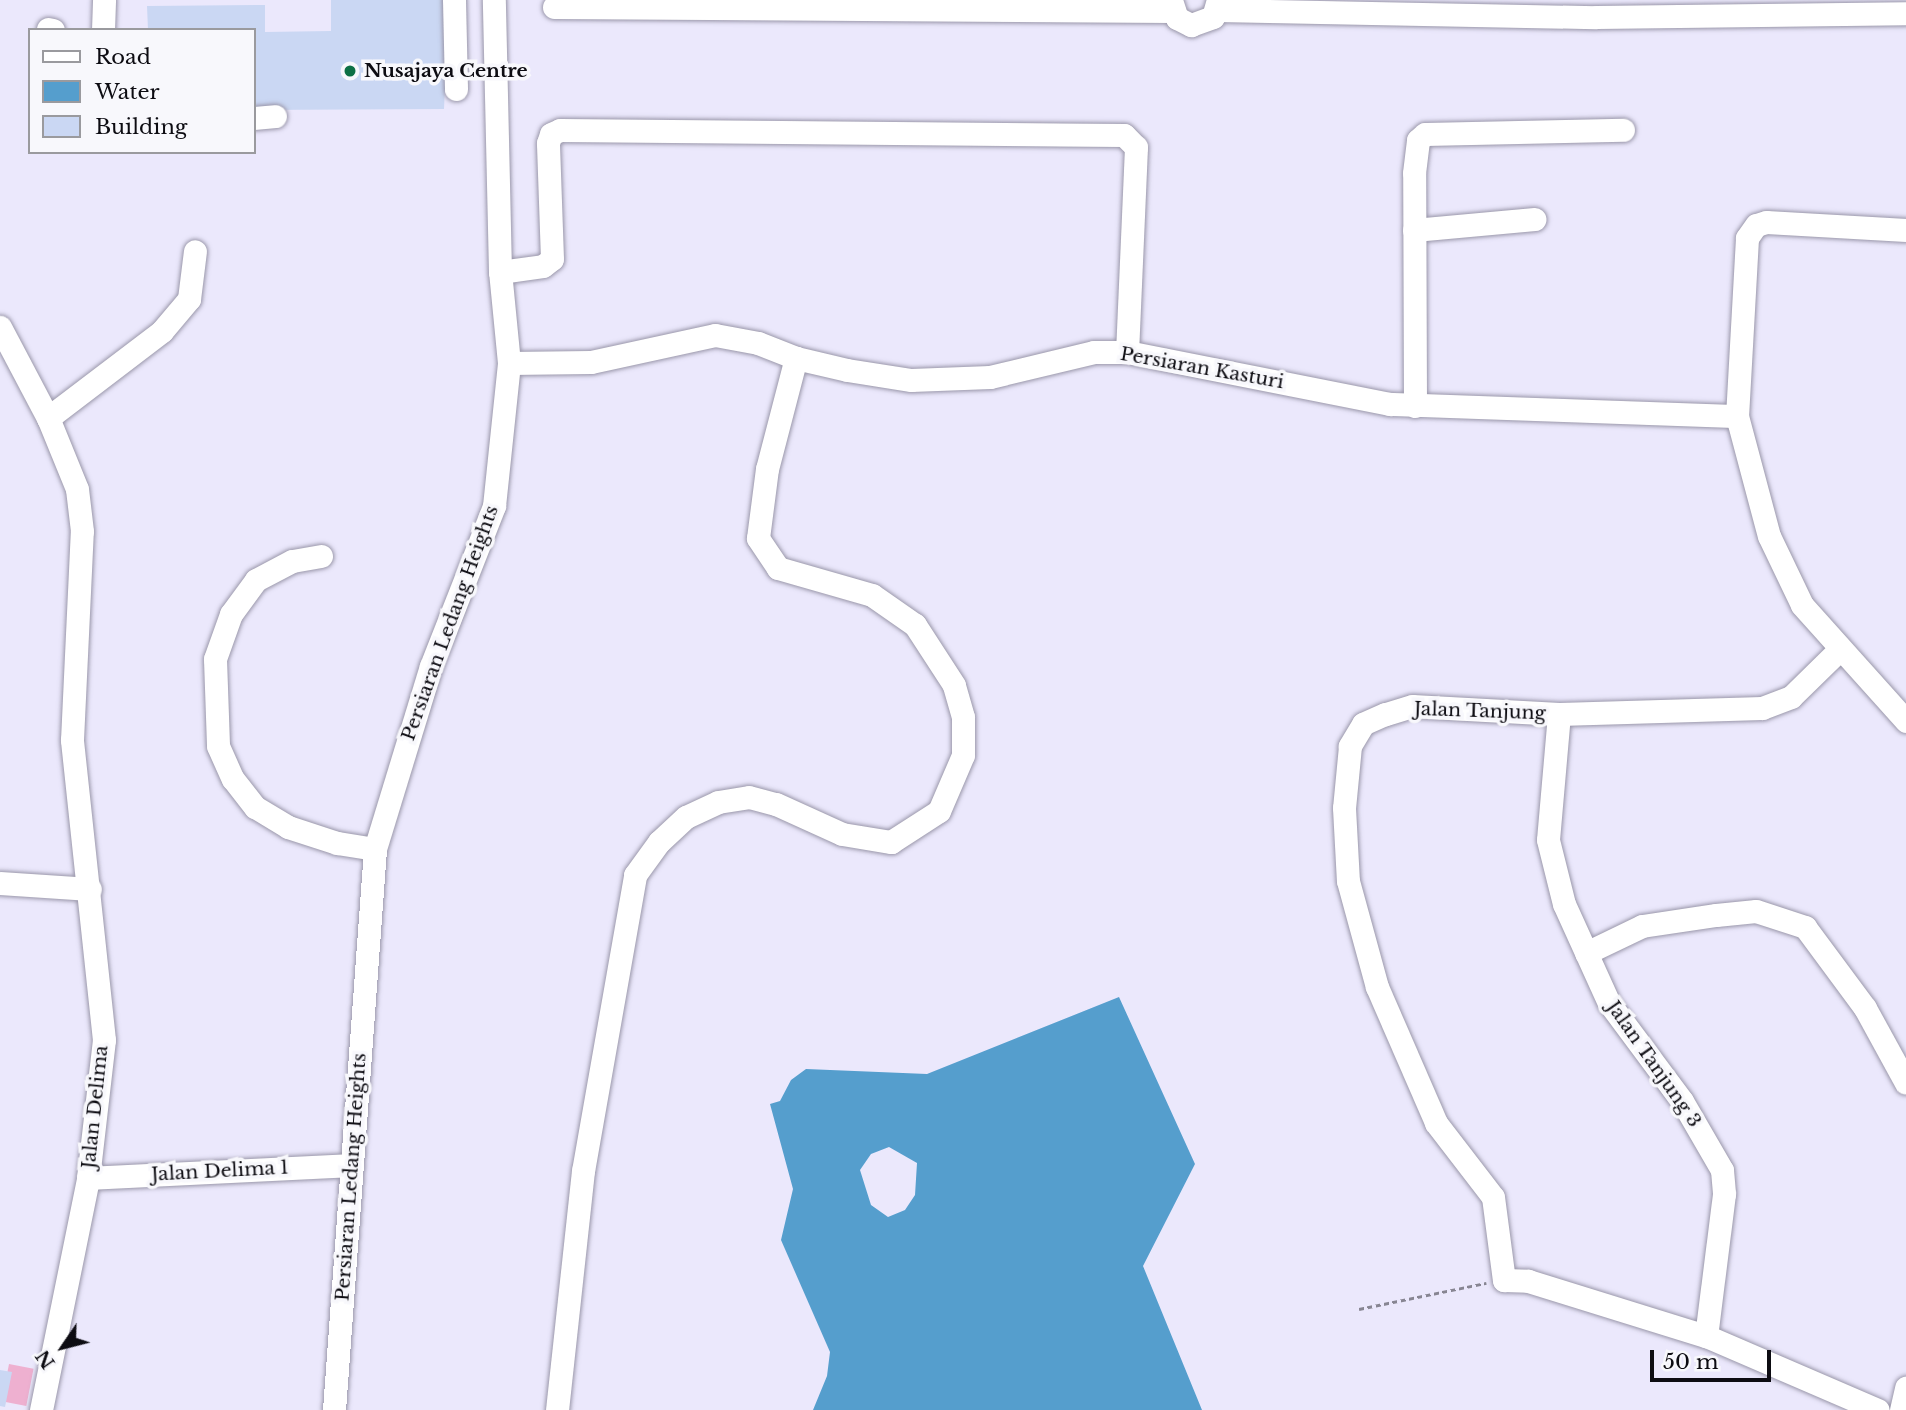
<!DOCTYPE html>
<style>
body{margin:0}
#map{position:relative;width:1906px;height:1410px;overflow:hidden;background:#ebe8fc;font-family:"Libre Baskerville",serif}
div>[style]{position:absolute}
[style*='--x']{left:calc(var(--x)*1px);top:calc(var(--y)*1px);width:calc(var(--w)*1px);rotate:calc(var(--a)*1deg)}
.green>*{inset:0;background:#eeb0d0;transform-origin:0 0}
.water>*{inset:0;background:#559ecd}
.building>*{inset:0;background:#cad7f3}
.path>*{height:2.5px;margin-top:-1.25px;transform-origin:0;background:repeating-linear-gradient(90deg,#878592 0 5px,transparent 0 8.5px)}
.roads{filter:drop-shadow(0 0 2px #9a97aa) drop-shadow(0 0 2px #9a97aa)}
.minor>*{height:23px;margin:-11.5px;padding:0 11.5px;transform-origin:11.5px;border-radius:11.5px;background:#fff}
.dots>*{width:19px;height:19px;translate:-50% -50%;box-sizing:border-box;border:4px solid #f8f8fc;border-radius:50%}
span{translate:-50% -50%;white-space:nowrap;text-align:center;line-height:1.15;-webkit-text-stroke:7px #f8f8fc;paint-order:stroke}
.poi-label{font-size:19px;color:#0d0c12;font-weight:700}
.left{translate:0 -50%;text-align:left}
.street-label{font-size:19px;color:#0d0c12}
.legend{position:absolute;left:28px;top:28px;width:228px;height:126px;box-sizing:border-box;background:#f8f8fc;border:2px solid #9a9a9e;margin:0;padding:9px 12px;list-style:none;font-size:21px;color:#0d0c12}
.legend li{display:flex;align-items:center;gap:14px;height:35px}
.legend b{width:35px;border:2px solid #9a9a9e}
.north{position:absolute;left:28px;top:1312px;width:70px;height:70px;-webkit-text-stroke:5px #f8f8fc;paint-order:stroke;rotate:235deg;font-size:19px;font-weight:700;line-height:28px;text-align:center;color:#0d0c12}
.north::after{content:'';display:block;margin:auto;width:24px;height:32px;background:#0d0c12;clip-path:polygon(50% 0,100% 100%,50% 72%,0 100%)}
.scale{position:absolute;left:1650px;top:1350px;width:121px;height:32px;box-sizing:border-box;border:4px solid #0d0c12;border-top:0;padding-left:9px;font-size:21px;line-height:24px;white-space:nowrap;color:#0d0c12;-webkit-text-stroke:5px #f8f8fc;paint-order:stroke}
</style>
<div id="map">
<div class="green">
<i style="left:9px;top:1364px;width:25px;height:38px;rotate:11deg"></i>
</div>
<div class="water">
<i style="clip-path:polygon(evenodd,1119px 997px,1195px 1164px,1143px 1266px,1202px 1410px,813px 1410px,827px 1376px,830px 1352px,781px 1240px,793px 1189px,770px 1104px,780px 1101px,791px 1080px,806px 1069px,927px 1074px,1119px 997px,889px 1147px,917px 1163px,915px 1195px,905px 1210px,888px 1217px,871px 1205px,860px 1170px,871px 1154px,889px 1147px)"></i>
</div>
<div class="building">
<i style="clip-path:polygon(331px 0,449px 0,444px 109px,254px 110px,254px 30px,148px 30px,147px 6px,265px 5px,265px 32px,331px 31px)"></i>
<i style="clip-path:polygon(0 1370px,12px 1372px,5px 1407px,0 1406px)"></i>
</div>
<div class="path">
<i style="--x:1359;--y:1309;--w:130;--a:-11.6"></i>
</div>
<div class="roads">
<div class="minor">
<i style="--x:454;--y:0;--w:89;--a:88.7"></i>
<i style="--x:1171;--y:0;--w:19;--a:72"></i>
<i style="--x:1177;--y:18;--w:16;--a:27"></i>
<i style="--x:1191;--y:25;--w:23;--a:-20"></i>
<i style="--x:1213;--y:17;--w:18;--a:-74"></i>
<i style="--x:554;--y:7;--w:619;--a:0.37"></i>
<i style="--x:1217;--y:10;--w:379;--a:1.1"></i>
<i style="--x:1596;--y:17;--w:310;--a:-0.7"></i>
<i style="--x:48;--y:29;--w:5;--a:11"></i>
<i style="--x:103;--y:30;--w:30;--a:-88"></i>
<i style="--x:254;--y:118;--w:21;--a:-5"></i>
<i style="--x:1414;--y:230;--w:121;--a:-5.2"></i>
<i style="--x:1906;--y:230;--w:140;--a:-176.7"></i>
<i style="--x:1766;--y:222;--w:10;--a:163"></i>
<i style="--x:1756;--y:225;--w:16;--a:125"></i>
<i style="--x:1747;--y:238;--w:178;--a:93.2"></i>
<i style="--x:1737;--y:416;--w:124;--a:75.1"></i>
<i style="--x:1769;--y:536;--w:76;--a:64.4"></i>
<i style="--x:1802;--y:605;--w:156;--a:48.1"></i>
<i style="--x:500;--y:272;--w:43;--a:-7.9"></i>
<i style="--x:543;--y:266;--w:11;--a:-38"></i>
<i style="--x:552;--y:259;--w:116;--a:-92"></i>
<i style="--x:548;--y:143;--w:9;--a:-72"></i>
<i style="--x:551;--y:134;--w:10;--a:-24"></i>
<i style="--x:560;--y:130;--w:564;--a:0.51"></i>
<i style="--x:1124;--y:135;--w:17;--a:45"></i>
<i style="--x:1136;--y:147;--w:205;--a:92.5"></i>
<i style="--x:0;--y:327;--w:103;--a:62.2"></i>
<i style="--x:509;--y:363;--w:82;--a:-0.7"></i>
<i style="--x:591;--y:362;--w:127;--a:-12.3"></i>
<i style="--x:715;--y:335;--w:44;--a:10.5"></i>
<i style="--x:758;--y:343;--w:41;--a:21.5"></i>
<i style="--x:796;--y:358;--w:52;--a:13.2"></i>
<i style="--x:847;--y:370;--w:65;--a:8.9"></i>
<i style="--x:911;--y:380;--w:79;--a:-2.2"></i>
<i style="--x:990;--y:377;--w:107;--a:-13.5"></i>
<i style="--x:1094;--y:352;--w:33;--a:0"></i>
<i style="--x:1127;--y:352;--w:268;--a:11.2"></i>
<i style="--x:1390;--y:404;--w:347;--a:2"></i>
<i style="--x:1415;--y:406;--w:233;--a:-90.2"></i>
<i style="--x:1414;--y:173;--w:33;--a:-83"></i>
<i style="--x:1418;--y:140;--w:9;--a:-41"></i>
<i style="--x:1425;--y:134;--w:198;--a:-1.2"></i>
<i style="--x:321;--y:556;--w:29;--a:170"></i>
<i style="--x:292;--y:561;--w:41;--a:152.2"></i>
<i style="--x:256;--y:580;--w:42;--a:126.3"></i>
<i style="--x:231;--y:614;--w:48;--a:109.6"></i>
<i style="--x:215;--y:659;--w:87;--a:88"></i>
<i style="--x:218;--y:746;--w:36;--a:66"></i>
<i style="--x:233;--y:779;--w:36;--a:52"></i>
<i style="--x:255;--y:807;--w:39;--a:31"></i>
<i style="--x:288;--y:827;--w:52;--a:18.1"></i>
<i style="--x:337;--y:843;--w:38;--a:9"></i>
<i style="--x:1839;--y:650;--w:67;--a:135.6"></i>
<i style="--x:1791;--y:697;--w:31;--a:159"></i>
<i style="--x:1762;--y:708;--w:203;--a:178.3"></i>
<i style="--x:1559;--y:714;--w:147;--a:-176.9"></i>
<i style="--x:1412;--y:706;--w:28;--a:163"></i>
<i style="--x:1385;--y:714;--w:24;--a:156"></i>
<i style="--x:1363;--y:724;--w:26;--a:121"></i>
<i style="--x:1350;--y:746;--w:62;--a:95.5"></i>
<i style="--x:1344;--y:808;--w:73;--a:86.9"></i>
<i style="--x:1348;--y:881;--w:110;--a:74.7"></i>
<i style="--x:1377;--y:987;--w:148;--a:66.5"></i>
<i style="--x:1436;--y:1123;--w:93;--a:52.4"></i>
<i style="--x:1493;--y:1197;--w:84;--a:82.5"></i>
<i style="--x:1504;--y:1280;--w:24;--a:2"></i>
<i style="--x:1528;--y:1281;--w:186;--a:17.2"></i>
<i style="--x:1706;--y:1336;--w:187;--a:23.3"></i>
<i style="--x:1559;--y:714;--w:126;--a:95"></i>
<i style="--x:1548;--y:840;--w:66;--a:76"></i>
<i style="--x:1564;--y:904;--w:109;--a:65.6"></i>
<i style="--x:1609;--y:1003;--w:122;--a:53.3"></i>
<i style="--x:1682;--y:1101;--w:80;--a:59.9"></i>
<i style="--x:1722;--y:1170;--w:24;--a:85"></i>
<i style="--x:1724;--y:1194;--w:143;--a:97.2"></i>
<i style="--x:0;--y:883;--w:90;--a:3.8"></i>
<i style="--x:1586;--y:953;--w:62;--a:-25.7"></i>
<i style="--x:1642;--y:926;--w:75;--a:-8.5"></i>
<i style="--x:1716;--y:915;--w:40;--a:-5.7"></i>
<i style="--x:1756;--y:911;--w:52;--a:18.1"></i>
<i style="--x:1805;--y:927;--w:101;--a:53.5"></i>
<i style="--x:1865;--y:1008;--w:85;--a:61.3"></i>
<i style="--x:88;--y:1178;--w:264;--a:-2.8"></i>
<i style="--x:41;--y:1410;--w:237;--a:-78.5"></i>
<i style="--x:88;--y:1178;--w:139;--a:-83.4"></i>
<i style="--x:104;--y:1040;--w:302;--a:-96.1"></i>
<i style="--x:72;--y:740;--w:209;--a:-87.3"></i>
<i style="--x:82;--y:531;--w:42;--a:-96.8"></i>
<i style="--x:77;--y:489;--w:77;--a:-112.2"></i>
<i style="--x:48;--y:418;--w:143;--a:-37.3"></i>
<i style="--x:162;--y:331;--w:42;--a:-49.8"></i>
<i style="--x:189;--y:299;--w:48;--a:-82.9"></i>
<i style="--x:334;--y:1410;--w:562;--a:-85.82"></i>
<i style="--x:375;--y:849;--w:191;--a:-73"></i>
<i style="--x:431;--y:666;--w:172;--a:-68.5"></i>
<i style="--x:494;--y:506;--w:144;--a:-84"></i>
<i style="--x:509;--y:363;--w:91;--a:-95.6"></i>
<i style="--x:500;--y:272;--w:272;--a:-91.3"></i>
<i style="--x:557;--y:1410;--w:240;--a:-83.8"></i>
<i style="--x:583;--y:1171;--w:301;--a:-80"></i>
<i style="--x:635;--y:875;--w:41;--a:-54"></i>
<i style="--x:659;--y:842;--w:37;--a:-43"></i>
<i style="--x:686;--y:817;--w:35;--a:-25"></i>
<i style="--x:718;--y:802;--w:31;--a:-9"></i>
<i style="--x:749;--y:797;--w:28;--a:15"></i>
<i style="--x:776;--y:804;--w:72;--a:24.4"></i>
<i style="--x:842;--y:834;--w:50;--a:9.3"></i>
<i style="--x:891;--y:842;--w:57;--a:-32.9"></i>
<i style="--x:939;--y:811;--w:61;--a:-66.8"></i>
<i style="--x:963;--y:755;--w:38;--a:-90"></i>
<i style="--x:963;--y:717;--w:33;--a:-106"></i>
<i style="--x:954;--y:685;--w:72;--a:-123"></i>
<i style="--x:915;--y:625;--w:52;--a:-145.1"></i>
<i style="--x:872;--y:595;--w:98;--a:-164"></i>
<i style="--x:778;--y:568;--w:36;--a:-124"></i>
<i style="--x:758;--y:538;--w:70;--a:-82.6"></i>
<i style="--x:767;--y:469;--w:115;--a:-75.4"></i>
<i style="--x:1901;--y:1410;--w:23;--a:-77"></i>
</div>
</div>
<div class="dots">
<i style="left:350px;top:71px;background:#0e7045"></i>
</div>
<div class="poi-label">
<span class="left" style="left:364px;top:71px">Nusajaya Centre</span>
</div>
<div class="street-label">
<span style="left:1202px;top:368px;rotate:10deg">Persiaran Kasturi</span>
<span style="left:450px;top:623px;rotate:-70deg">Persiaran Ledang Heights</span>
<span style="left:1480px;top:711px;rotate:2deg">Jalan Tanjung</span>
<span style="left:1654px;top:1064px;rotate:55deg">Jalan Tanjung 3</span>
<span style="left:95px;top:1107px;rotate:-84deg">Jalan Delima</span>
<span style="left:220px;top:1171px;rotate:-3deg">Jalan Delima 1</span>
<span style="left:351px;top:1177px;rotate:-86deg">Persiaran Ledang Heights</span>
</div>
<ul class="legend">
<li><b style="height:9px;background:#fff"></b>Road</li>
<li><b style="height:19px;background:#559ecd"></b>Water</li>
<li><b style="height:19px;background:#cad7f3"></b>Building</li>
</ul>
<div class="north">N</div>
<div class="scale">50 m</div>
</div>
